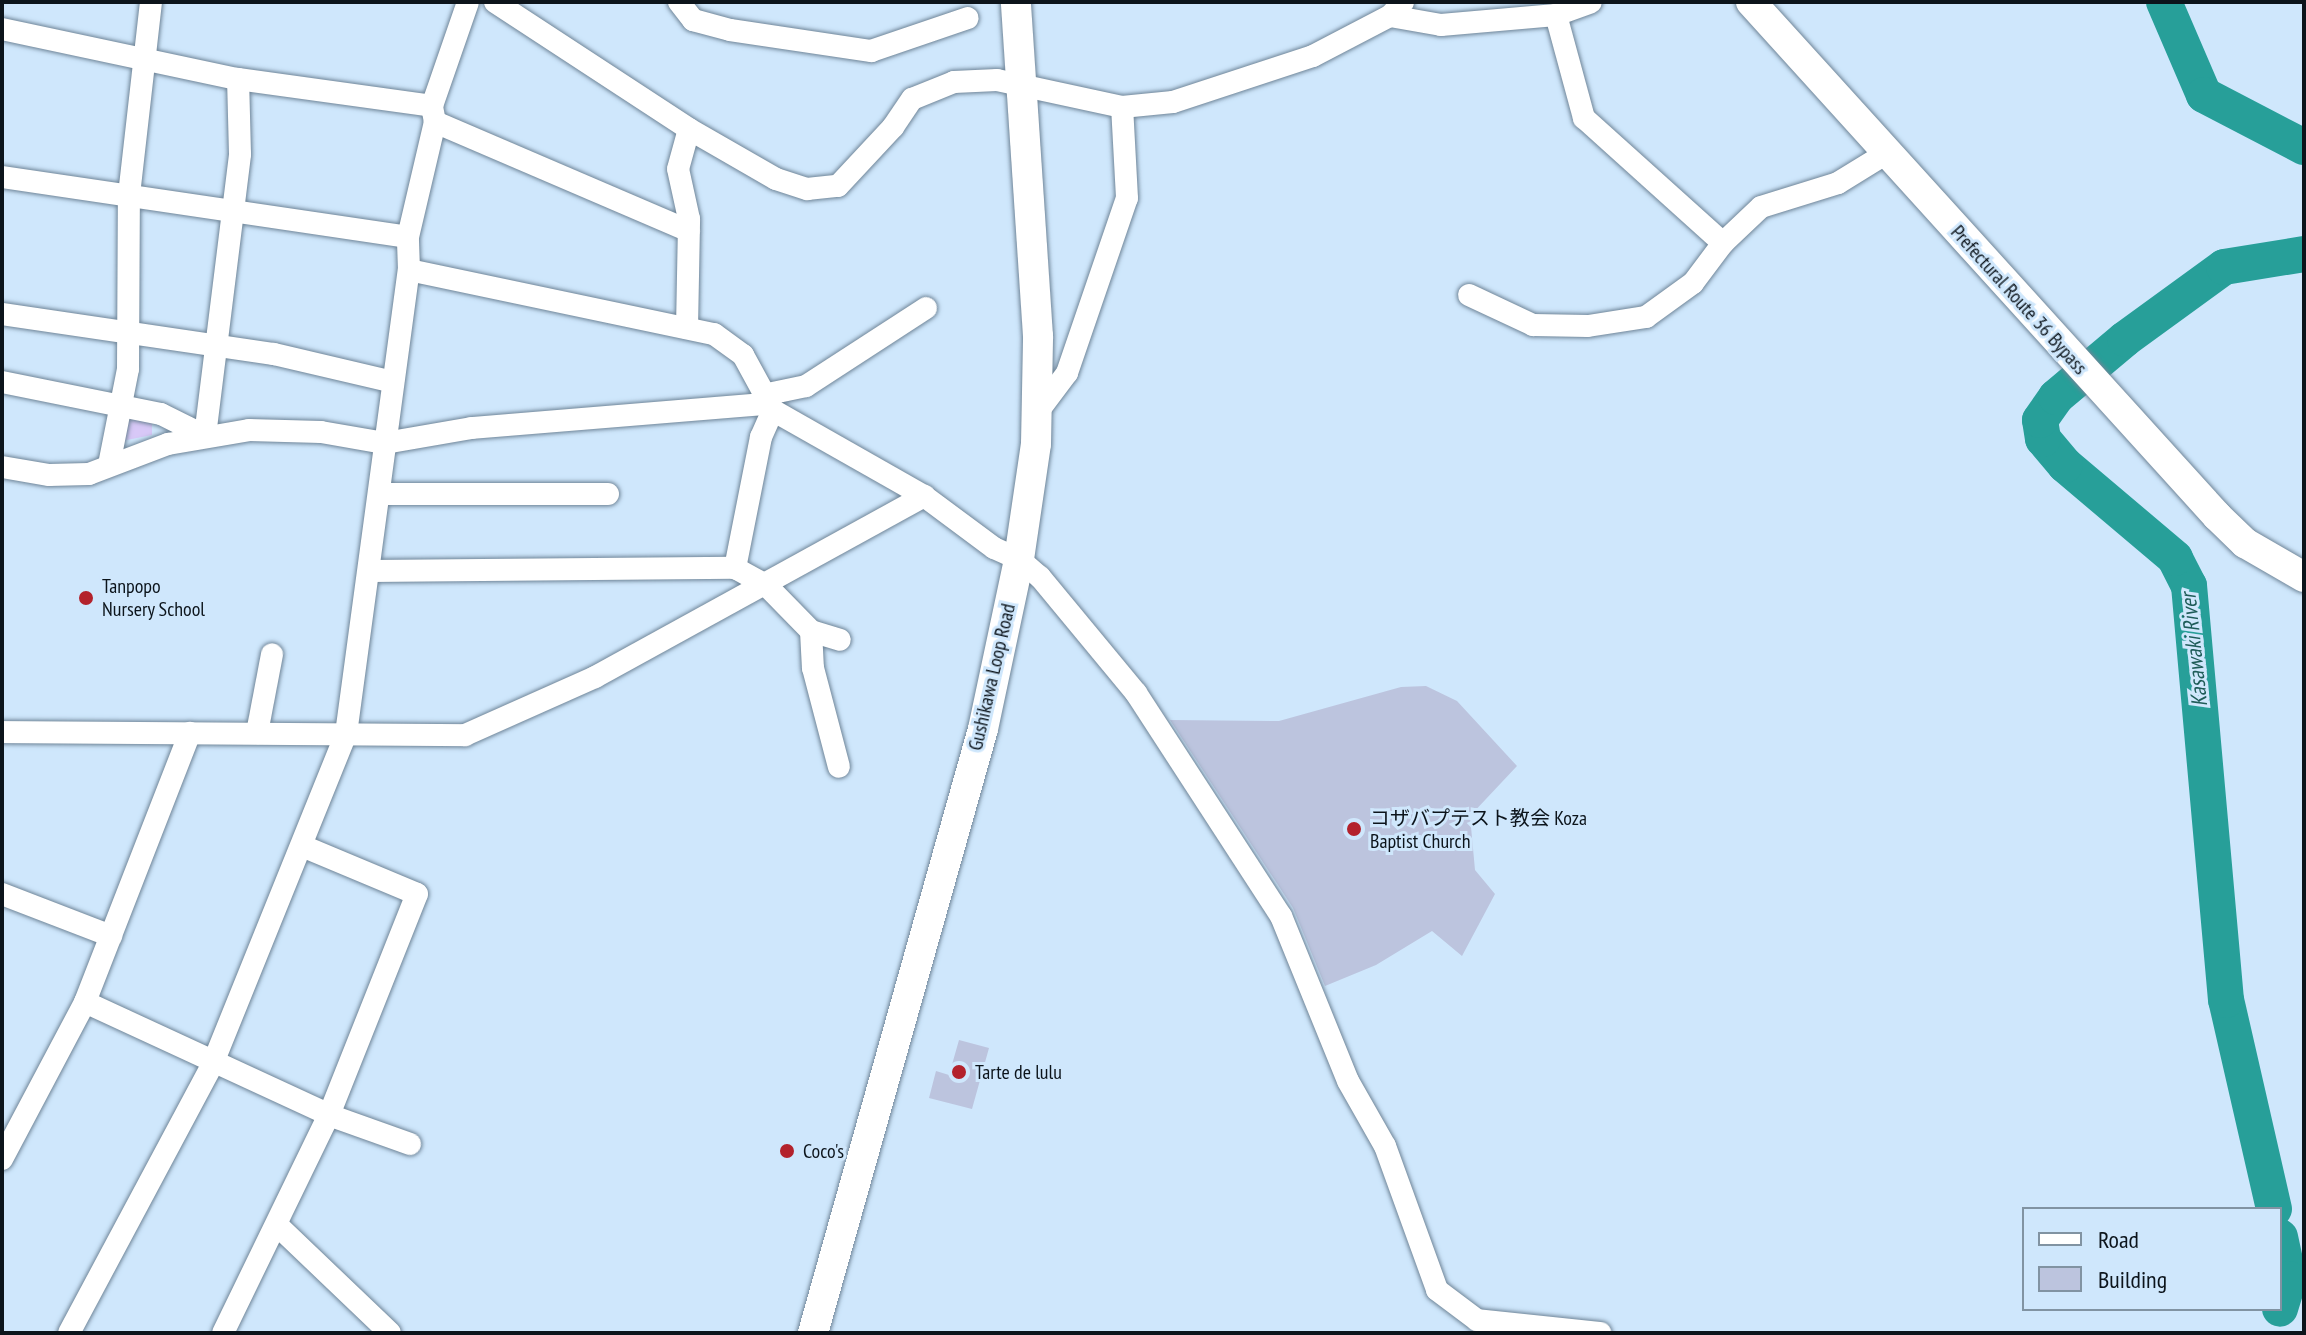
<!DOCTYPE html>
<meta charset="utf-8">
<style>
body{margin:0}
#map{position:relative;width:2306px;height:1335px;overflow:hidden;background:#cfe7fc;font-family:"PT Sans Narrow","Noto Sans JP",sans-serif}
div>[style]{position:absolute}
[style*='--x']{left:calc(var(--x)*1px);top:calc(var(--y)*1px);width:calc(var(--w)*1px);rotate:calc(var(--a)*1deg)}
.green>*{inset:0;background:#d8c8f7}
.river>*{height:36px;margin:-18px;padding:0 18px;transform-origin:18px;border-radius:18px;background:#279f99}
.building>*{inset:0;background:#bcc4de}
.roads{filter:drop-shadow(0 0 2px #6f8598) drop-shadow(0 0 2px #6f8598)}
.street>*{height:22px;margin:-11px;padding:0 11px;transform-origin:11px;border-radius:11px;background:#fff}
.secondary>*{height:30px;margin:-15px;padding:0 15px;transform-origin:15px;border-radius:15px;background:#fff}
.dots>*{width:22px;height:22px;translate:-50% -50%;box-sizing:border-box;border:4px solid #cfe7fc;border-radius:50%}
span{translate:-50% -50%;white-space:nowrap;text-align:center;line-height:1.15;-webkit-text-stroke:6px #cfe7fc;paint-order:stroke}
.street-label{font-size:20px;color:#0c141b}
.poi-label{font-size:20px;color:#0c141b}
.left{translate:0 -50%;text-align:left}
.water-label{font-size:22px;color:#1e5c58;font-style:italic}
.frame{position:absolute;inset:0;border:4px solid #0c141b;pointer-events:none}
.legend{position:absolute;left:2022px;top:1207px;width:260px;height:104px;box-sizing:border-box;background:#cfe7fc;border:2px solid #8193a2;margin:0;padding:10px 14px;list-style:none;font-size:24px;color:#0c141b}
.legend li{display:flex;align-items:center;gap:16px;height:40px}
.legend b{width:40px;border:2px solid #8193a2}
</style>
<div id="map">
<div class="green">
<i style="clip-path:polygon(126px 414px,152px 420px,152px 435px,122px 441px)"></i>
</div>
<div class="river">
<i style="--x:2164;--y:2;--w:101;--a:66.7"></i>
<i style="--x:2204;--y:95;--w:113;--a:27.5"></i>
<i style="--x:2274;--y:1209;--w:214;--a:-102.9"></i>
<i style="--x:2226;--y:1000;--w:416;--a:-95.1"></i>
<i style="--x:2189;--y:586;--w:31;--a:-117"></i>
<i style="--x:2175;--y:558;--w:144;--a:-139.8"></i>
<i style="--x:2065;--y:465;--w:34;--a:-130"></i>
<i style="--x:2043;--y:439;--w:19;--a:-99"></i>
<i style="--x:2040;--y:420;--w:28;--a:-55"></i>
<i style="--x:2056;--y:397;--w:90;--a:-40"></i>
<i style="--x:2125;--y:339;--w:122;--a:-36"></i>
<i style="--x:2224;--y:267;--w:81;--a:-9.2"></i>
<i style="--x:2280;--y:1237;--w:43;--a:77.9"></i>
<i style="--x:2289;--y:1279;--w:31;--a:107"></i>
</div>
<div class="building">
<i style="clip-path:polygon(1426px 686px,1457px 701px,1517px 766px,1470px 816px,1475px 870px,1495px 894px,1462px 956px,1432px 931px,1376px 965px,1325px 986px,1293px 908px,1170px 720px,1279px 721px,1401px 687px)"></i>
<i style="clip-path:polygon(959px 1040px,989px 1048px,972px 1109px,929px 1098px,936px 1071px,949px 1075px)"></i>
</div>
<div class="roads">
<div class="street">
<i style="--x:495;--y:2;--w:232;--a:33.2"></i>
<i style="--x:689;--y:129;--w:100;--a:29.9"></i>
<i style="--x:776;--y:179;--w:33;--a:18"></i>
<i style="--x:807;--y:189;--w:31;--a:-6"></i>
<i style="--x:838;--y:186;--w:81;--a:-47"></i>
<i style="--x:893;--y:127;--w:34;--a:-56"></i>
<i style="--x:912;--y:99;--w:45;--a:-22"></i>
<i style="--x:954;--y:82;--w:43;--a:-2.7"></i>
<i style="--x:997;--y:80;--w:128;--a:12.2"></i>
<i style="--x:1122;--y:107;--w:51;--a:-5.6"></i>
<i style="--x:1173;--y:102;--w:147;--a:-18.2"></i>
<i style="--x:1313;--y:56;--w:87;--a:-27.5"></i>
<i style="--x:1390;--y:16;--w:19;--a:-47"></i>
<i style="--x:679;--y:2;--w:23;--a:52"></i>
<i style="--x:693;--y:20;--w:38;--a:15"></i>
<i style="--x:730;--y:30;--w:143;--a:8.5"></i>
<i style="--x:871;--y:51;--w:102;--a:-18.8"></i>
<i style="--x:1556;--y:15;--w:107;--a:74.8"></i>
<i style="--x:1584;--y:118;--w:187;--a:42"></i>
<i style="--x:1390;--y:16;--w:52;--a:10"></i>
<i style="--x:1441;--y:25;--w:115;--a:-5"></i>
<i style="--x:1556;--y:15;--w:37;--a:-20"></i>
<i style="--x:2;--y:29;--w:241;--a:12"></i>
<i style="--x:238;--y:79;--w:196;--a:7.9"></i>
<i style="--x:435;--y:122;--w:276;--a:23.2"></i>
<i style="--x:2;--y:177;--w:410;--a:8.4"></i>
<i style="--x:409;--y:270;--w:312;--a:11.9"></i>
<i style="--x:714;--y:334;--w:36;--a:36"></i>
<i style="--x:743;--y:355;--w:63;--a:61.4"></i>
<i style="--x:773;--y:410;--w:30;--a:114"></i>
<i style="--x:761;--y:437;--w:134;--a:101.2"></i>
<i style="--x:1469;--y:295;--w:71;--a:25.1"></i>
<i style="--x:1533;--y:325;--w:55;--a:1"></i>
<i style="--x:1588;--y:326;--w:59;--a:-8.8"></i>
<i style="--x:1646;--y:317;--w:58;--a:-35.9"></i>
<i style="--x:1693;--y:283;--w:50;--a:-53.1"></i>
<i style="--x:1723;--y:243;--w:52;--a:-43.5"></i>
<i style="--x:1761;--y:207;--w:81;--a:-17.3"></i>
<i style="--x:1838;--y:183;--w:57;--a:-31.5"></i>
<i style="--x:2;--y:314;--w:275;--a:8.4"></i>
<i style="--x:274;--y:354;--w:122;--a:13.2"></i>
<i style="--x:687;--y:328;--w:109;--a:-88.9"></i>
<i style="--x:689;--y:219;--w:51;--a:-102.4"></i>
<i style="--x:678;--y:169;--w:41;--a:-74.6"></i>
<i style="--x:2;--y:382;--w:162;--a:11.4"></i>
<i style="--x:161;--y:414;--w:49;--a:26.6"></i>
<i style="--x:205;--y:436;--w:284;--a:-82.9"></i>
<i style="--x:240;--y:154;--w:75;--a:-91.5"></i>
<i style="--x:768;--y:394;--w:39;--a:-12"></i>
<i style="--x:806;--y:386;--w:143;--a:-33"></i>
<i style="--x:1037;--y:413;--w:50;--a:-53.1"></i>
<i style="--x:1067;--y:373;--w:185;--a:-71.1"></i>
<i style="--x:1127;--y:198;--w:91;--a:-93.1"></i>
<i style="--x:109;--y:465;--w:98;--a:-78.8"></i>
<i style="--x:128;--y:369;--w:174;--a:-89.7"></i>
<i style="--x:129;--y:195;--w:194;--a:-83.5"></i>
<i style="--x:2;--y:467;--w:48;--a:9.7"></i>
<i style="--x:49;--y:475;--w:40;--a:-1.4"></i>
<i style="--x:89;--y:474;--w:85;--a:-20.8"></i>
<i style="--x:168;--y:444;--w:82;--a:-9.8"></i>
<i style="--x:249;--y:430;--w:72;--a:1.6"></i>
<i style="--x:321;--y:432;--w:65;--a:9.8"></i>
<i style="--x:385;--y:443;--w:88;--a:-9.8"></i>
<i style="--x:472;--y:428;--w:291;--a:-4.7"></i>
<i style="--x:762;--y:404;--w:186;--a:29.6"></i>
<i style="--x:924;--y:496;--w:87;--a:36.6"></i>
<i style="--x:994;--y:548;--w:27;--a:24"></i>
<i style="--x:1019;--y:559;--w:28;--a:41"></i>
<i style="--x:1040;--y:577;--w:151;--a:50.4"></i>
<i style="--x:1136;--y:693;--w:266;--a:57"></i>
<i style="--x:1281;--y:916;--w:178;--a:67.9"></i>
<i style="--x:1348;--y:1081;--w:75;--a:60.4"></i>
<i style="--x:1385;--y:1146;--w:153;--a:70.1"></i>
<i style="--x:1437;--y:1290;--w:50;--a:36.9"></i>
<i style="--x:1477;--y:1320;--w:124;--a:6"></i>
<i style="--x:379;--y:494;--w:229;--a:0"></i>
<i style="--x:370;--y:571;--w:365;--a:-0.5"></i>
<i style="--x:735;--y:568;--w:35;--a:29"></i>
<i style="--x:766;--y:585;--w:64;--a:45.6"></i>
<i style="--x:811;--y:631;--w:37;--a:87"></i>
<i style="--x:813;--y:668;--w:102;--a:75.3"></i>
<i style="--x:811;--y:631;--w:30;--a:17"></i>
<i style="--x:2;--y:732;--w:463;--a:0.4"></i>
<i style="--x:465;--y:735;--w:142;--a:-24"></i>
<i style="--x:595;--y:677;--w:376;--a:-28.8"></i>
<i style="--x:257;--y:733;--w:80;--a:-79.2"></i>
<i style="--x:2;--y:894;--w:117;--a:21.1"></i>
<i style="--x:85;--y:1002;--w:269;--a:24.8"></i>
<i style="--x:329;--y:1115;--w:86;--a:19.7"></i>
<i style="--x:2;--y:1159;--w:178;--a:-62.1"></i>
<i style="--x:85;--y:1002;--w:289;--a:-68.7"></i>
<i style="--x:277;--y:1225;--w:156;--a:43.7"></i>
<i style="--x:69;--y:1333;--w:306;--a:-61.9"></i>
<i style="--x:213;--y:1063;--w:355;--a:-68"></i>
<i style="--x:346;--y:734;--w:468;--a:-82.3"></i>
<i style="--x:409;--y:270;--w:33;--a:-92"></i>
<i style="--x:408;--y:237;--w:118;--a:-76.8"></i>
<i style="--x:435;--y:122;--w:16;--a:-101"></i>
<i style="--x:432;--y:106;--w:110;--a:-70.9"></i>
<i style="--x:223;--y:1333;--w:242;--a:-64.1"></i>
<i style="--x:329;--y:1115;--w:238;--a:-68.3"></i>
<i style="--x:417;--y:894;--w:125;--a:-157.3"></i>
</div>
<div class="secondary">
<i style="--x:1751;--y:2;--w:694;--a:47.8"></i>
<i style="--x:2217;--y:516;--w:39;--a:44"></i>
<i style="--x:2245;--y:543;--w:68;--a:30"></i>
<i style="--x:813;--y:1333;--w:627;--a:-74.28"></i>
<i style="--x:983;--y:729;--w:174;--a:-78"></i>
<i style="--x:1019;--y:559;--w:116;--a:-81.6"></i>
<i style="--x:1036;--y:444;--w:108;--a:-88.9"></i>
<i style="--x:1038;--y:336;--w:335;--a:-93.8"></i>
</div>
</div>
<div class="dots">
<i style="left:86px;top:598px;background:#b3222c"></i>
<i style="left:1354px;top:829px;background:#b3222c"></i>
<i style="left:959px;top:1072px;background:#b3222c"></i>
<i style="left:787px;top:1151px;background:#b3222c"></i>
</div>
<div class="street-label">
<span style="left:2019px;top:300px;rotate:48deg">Prefectural Route 36 Bypass</span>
<span style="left:992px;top:677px;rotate:-77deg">Gushikawa Loop Road</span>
</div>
<div class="poi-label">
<span class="left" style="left:102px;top:598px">Tanpopo<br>Nursery School</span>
<span class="left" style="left:1370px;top:830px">コザバプテスト教会 Koza<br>Baptist Church</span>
<span class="left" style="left:975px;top:1072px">Tarte de lulu</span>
<span class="left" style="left:803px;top:1151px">Coco's</span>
</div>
<div class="water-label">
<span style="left:2194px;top:650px;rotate:-96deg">Kasawaki River</span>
</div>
<div class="frame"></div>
<ul class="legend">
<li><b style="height:10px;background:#fff"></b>Road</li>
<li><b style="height:22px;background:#bcc4de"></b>Building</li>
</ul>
</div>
